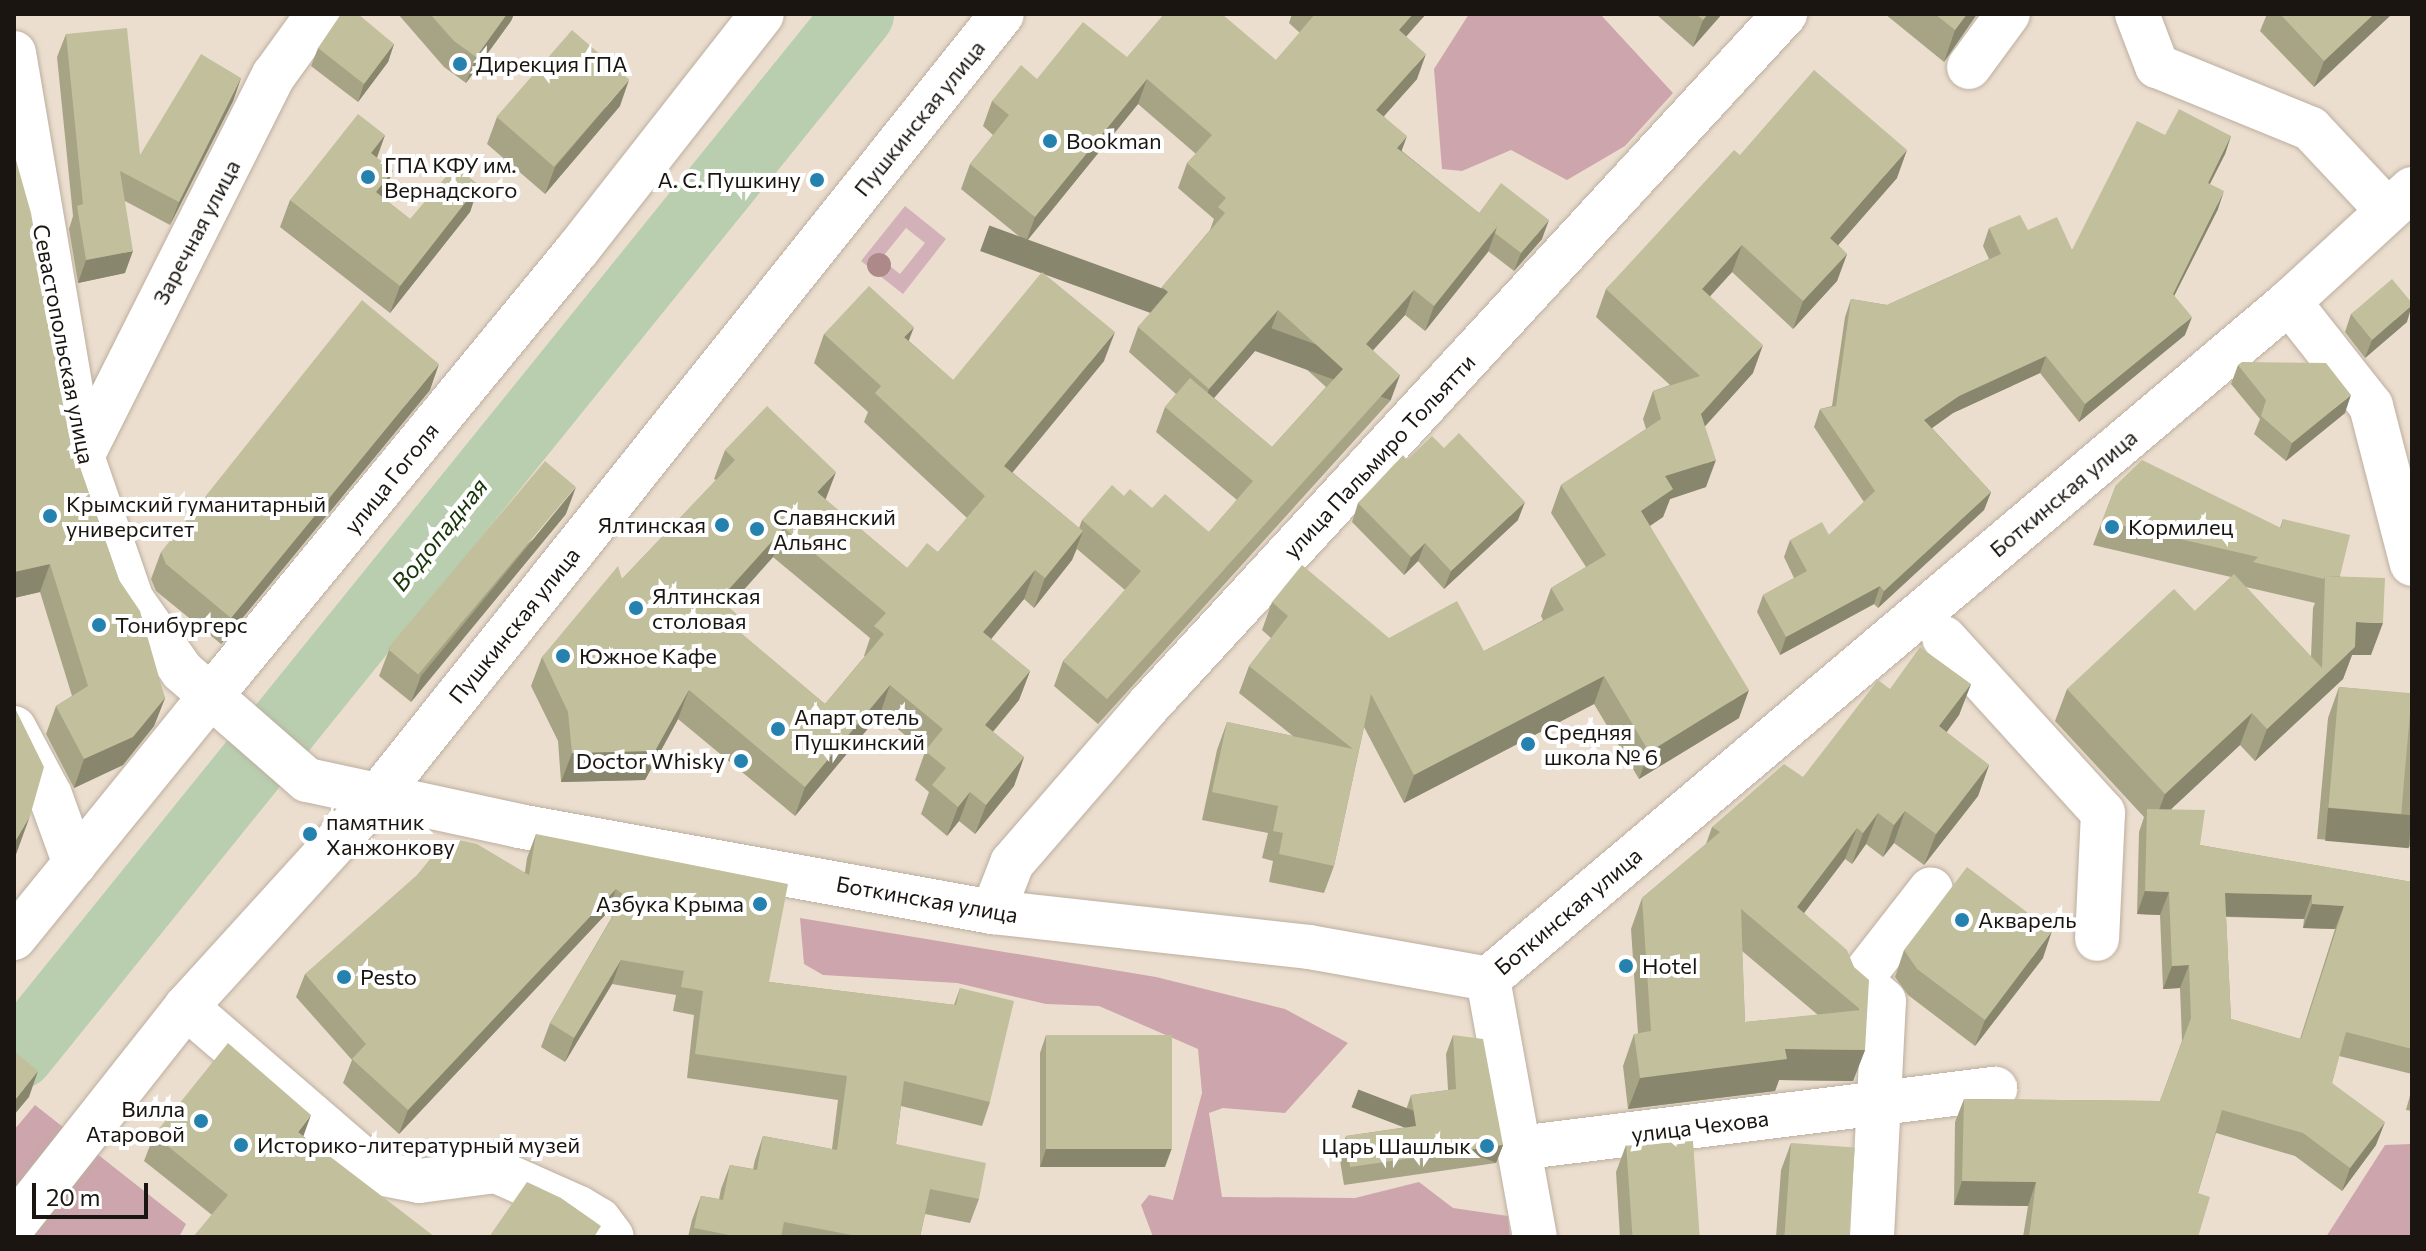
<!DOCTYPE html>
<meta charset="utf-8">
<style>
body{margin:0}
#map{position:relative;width:2426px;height:1251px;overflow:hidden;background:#ecdecf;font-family:Commissioner,sans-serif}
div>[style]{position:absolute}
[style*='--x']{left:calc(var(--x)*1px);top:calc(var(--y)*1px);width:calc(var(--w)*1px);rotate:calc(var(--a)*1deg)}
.green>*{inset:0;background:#d2b2b8}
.forest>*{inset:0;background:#cda5ac}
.river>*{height:70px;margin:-35px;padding:0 35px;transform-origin:35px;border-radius:35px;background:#b8ceaf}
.roads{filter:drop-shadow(0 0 2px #bcafa0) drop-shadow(0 0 2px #bcafa0)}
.minor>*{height:44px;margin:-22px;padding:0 22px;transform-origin:22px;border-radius:22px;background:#fff}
.major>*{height:44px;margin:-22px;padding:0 22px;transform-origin:22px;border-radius:22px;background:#fff}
.trees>*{width:24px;height:24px;margin:-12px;border-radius:50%;background:#ae898a}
.wall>*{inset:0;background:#a7a486}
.shaded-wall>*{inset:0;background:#88866d;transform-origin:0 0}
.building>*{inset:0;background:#c2bf9c;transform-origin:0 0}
.dots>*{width:22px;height:22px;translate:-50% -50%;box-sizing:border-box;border:4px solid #fff;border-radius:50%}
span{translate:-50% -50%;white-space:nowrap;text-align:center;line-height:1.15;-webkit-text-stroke:8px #fff;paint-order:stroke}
.poi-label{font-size:22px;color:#1a1510}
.left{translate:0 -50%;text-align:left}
.right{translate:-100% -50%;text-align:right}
.street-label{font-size:22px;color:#1a1510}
.water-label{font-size:24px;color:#173406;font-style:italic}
.frame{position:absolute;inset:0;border:16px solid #1a1510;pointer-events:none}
.scale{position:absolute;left:32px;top:1183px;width:116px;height:36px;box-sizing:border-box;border:4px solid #1a1510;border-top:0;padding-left:10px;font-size:24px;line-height:28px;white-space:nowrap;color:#1a1510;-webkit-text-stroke:6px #fff;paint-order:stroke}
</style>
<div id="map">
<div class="green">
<i style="clip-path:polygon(evenodd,905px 206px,946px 239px,903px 294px,861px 261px,905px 206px,906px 228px,925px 243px,900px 274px,881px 259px,906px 228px)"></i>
</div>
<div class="forest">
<i style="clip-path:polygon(1469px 14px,1600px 14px,1673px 93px,1625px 146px,1567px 180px,1511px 150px,1462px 171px,1442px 169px,1434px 69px)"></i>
<i style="clip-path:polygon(800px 918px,1156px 977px,1285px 1009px,1348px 1043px,1285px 1113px,1223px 1108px,1209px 1113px,1222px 1197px,1355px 1198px,1419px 1182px,1453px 1208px,1508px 1216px,1510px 1237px,1153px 1237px,1141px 1205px,1149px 1195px,1173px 1200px,1202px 1093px,1198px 1049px,1099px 1006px,1046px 1004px,957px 983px,823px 975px,804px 964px)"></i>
<i style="clip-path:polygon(35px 1105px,186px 1224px,179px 1237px,14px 1237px,14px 1130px)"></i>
<i style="clip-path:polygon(2412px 1144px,2412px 1237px,2326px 1237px,2385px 1145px)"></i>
</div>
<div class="river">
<i style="--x:19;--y:1054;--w:1337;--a:-51.07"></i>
</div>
<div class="roads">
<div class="minor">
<i style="--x:2137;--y:14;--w:56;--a:69"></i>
<i style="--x:2157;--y:66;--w:166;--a:22.2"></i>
<i style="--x:2311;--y:129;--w:111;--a:46.8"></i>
<i style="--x:1969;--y:67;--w:66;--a:-53.7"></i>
<i style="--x:2289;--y:302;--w:132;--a:51.7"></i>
<i style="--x:2371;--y:406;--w:163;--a:75.5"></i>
<i style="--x:82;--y:456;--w:427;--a:-63.3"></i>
<i style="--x:274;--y:75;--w:75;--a:-54.2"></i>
<i style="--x:1944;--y:638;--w:236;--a:47.7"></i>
<i style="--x:2103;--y:813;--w:126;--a:92.7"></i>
<i style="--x:14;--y:728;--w:76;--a:61.8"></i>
<i style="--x:50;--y:795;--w:73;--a:70.1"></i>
<i style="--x:993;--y:912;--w:53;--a:-68.8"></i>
<i style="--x:1012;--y:863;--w:208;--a:-49.1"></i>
<i style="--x:1148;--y:706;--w:941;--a:-47.37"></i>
<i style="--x:14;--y:938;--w:311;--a:-50.9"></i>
<i style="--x:1488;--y:979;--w:262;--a:79.7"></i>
<i style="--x:186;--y:1007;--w:254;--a:40.8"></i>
<i style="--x:378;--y:1173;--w:42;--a:11"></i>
<i style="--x:419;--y:1181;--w:78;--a:-7.4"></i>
<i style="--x:496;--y:1171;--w:91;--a:24"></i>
<i style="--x:579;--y:1208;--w:23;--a:31"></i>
<i style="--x:599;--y:1220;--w:21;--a:53"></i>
<i style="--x:1519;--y:1148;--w:480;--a:-7.1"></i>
<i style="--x:14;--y:1225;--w:278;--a:-51.7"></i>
<i style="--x:186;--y:1007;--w:282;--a:-47.7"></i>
<i style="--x:376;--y:798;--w:1003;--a:-51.39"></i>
<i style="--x:1872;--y:1237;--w:236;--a:-87.1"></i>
<i style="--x:1884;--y:1001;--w:32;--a:-139"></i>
<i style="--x:1860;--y:980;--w:115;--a:-52"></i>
</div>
<div class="major">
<i style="--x:14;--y:53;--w:409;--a:80.4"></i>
<i style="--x:82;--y:456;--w:152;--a:70.9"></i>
<i style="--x:132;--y:600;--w:87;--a:54.8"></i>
<i style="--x:182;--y:671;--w:166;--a:41.1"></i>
<i style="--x:307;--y:780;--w:217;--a:12.2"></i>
<i style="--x:519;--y:826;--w:482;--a:10.3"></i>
<i style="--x:993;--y:912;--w:318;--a:6.3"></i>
<i style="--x:1309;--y:947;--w:182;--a:10.1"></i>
<i style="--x:1488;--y:979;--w:1049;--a:-40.2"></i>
<i style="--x:2289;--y:302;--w:167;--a:-42.6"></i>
<i style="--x:210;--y:697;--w:580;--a:-50.6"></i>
<i style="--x:578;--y:249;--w:298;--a:-51.9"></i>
</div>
</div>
<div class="trees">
<i style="left:879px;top:265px"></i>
</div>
<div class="wall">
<i style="clip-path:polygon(398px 14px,514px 14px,511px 21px,466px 83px,444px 67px)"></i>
<i style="clip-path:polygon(evenodd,1292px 14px,1426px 14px,1406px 36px,1417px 79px,1384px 116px,1402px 151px,1479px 213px,1542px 239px,1514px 271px,1488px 251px,1425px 331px,1405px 315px,1373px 350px,1391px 400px,1098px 724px,1054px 686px,1063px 661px,1125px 590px,1077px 549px,1072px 560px,1034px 608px,1024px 599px,991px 639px,1030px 671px,1019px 700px,993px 732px,1024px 757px,1014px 786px,975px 834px,959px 821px,947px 836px,921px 814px,929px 792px,915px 780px,925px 752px,880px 714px,795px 816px,678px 719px,645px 780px,561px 782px,558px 741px,531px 686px,542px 657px,622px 579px,716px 480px,714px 479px,725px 450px,826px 500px,907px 568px,938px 552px,967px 518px,864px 422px,868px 412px,814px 363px,824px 334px,909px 341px,953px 380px,1104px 361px,1012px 472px,1079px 528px,1082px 520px,1124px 496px,1209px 532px,1237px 500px,1156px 432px,1165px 407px,1176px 394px,1129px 352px,1138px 327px,1154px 309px,1162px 287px,1210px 230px,1214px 219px,1178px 188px,1187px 163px,1196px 154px,1138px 104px,1026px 242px,961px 189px,970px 164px,993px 135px,983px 126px,992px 101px,1037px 79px,1127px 57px,1276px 60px,1300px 33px,1289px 23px,1292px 14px,1269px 335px,1326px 387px,1272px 447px,1214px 398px,1269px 335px,1292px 14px,773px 557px,870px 638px,864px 656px,865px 656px,825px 704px,738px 631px,729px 607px,773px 557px)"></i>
<i style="clip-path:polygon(1656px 14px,1722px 14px,1693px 47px)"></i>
<i style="clip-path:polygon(1885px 14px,1977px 14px,1944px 62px)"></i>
<i style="clip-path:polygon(2267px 14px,2392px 14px,2314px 87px,2260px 31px)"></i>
<i style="clip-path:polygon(66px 34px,140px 155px,241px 78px,233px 101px,170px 225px,125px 201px,125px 273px,78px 283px,69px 229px,73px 216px,57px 57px)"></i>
<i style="clip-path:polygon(394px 44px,388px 62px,358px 102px,311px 66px,318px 48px)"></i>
<i style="clip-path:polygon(620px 106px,545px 194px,487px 144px,497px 117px)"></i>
<i style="clip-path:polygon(385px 135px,377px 158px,382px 197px,410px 219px,479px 185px,470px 212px,390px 313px,280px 227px,290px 200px)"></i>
<i style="clip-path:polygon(2165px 135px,2231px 136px,2225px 154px,2210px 184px,2218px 209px,2174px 296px,2185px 335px,2079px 422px,2040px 373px,1953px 413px,1932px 428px,1991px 492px,1984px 510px,1878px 608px,1874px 604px,1780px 655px,1757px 612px,1763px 595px,1794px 578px,1784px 557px,1790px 540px,1829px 535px,1864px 502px,1814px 427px,1820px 409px,1832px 406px,1845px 317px,1851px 299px,1887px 305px,1989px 259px,1983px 246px,1989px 228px,2028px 230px,2072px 250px)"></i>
<i style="clip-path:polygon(14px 153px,69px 436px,119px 580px,165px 698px,154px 726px,123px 765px,74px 788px,46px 734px,56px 706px,72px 696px,40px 592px,14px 598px)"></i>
<i style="clip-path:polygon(1740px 155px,1897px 178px,1838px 245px,1847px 254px,1837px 281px,1793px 329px,1732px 272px,1710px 296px,1753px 373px,1705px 426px,1706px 487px,1670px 499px,1663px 517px,1650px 526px,1739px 718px,1639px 779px,1594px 704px,1404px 803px,1364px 727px,1334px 866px,1324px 893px,1269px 882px,1273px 861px,1262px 858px,1268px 833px,1202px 820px,1217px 750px,1227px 722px,1293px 736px,1239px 693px,1249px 666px,1271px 638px,1262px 630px,1272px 602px,1389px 638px,1484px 651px,1543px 620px,1541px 616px,1551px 588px,1586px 567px,1551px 513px,1561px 485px,1646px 429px,1643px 419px,1653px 391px,1670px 385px,1596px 317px,1606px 289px)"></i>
<i style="clip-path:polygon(2351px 314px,2407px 322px,2365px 358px,2345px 332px)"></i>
<i style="clip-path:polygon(2238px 365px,2345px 413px,2286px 461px,2254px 434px,2260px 419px,2231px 384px)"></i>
<i style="clip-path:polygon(430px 390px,221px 644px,156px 591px,151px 579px,161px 552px)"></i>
<i style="clip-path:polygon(1407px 460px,1518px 520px,1444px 589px,1418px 561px,1404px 575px,1352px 522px,1358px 503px)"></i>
<i style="clip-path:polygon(evenodd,2116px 485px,2280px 528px,2283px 519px,2340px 576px,2371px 655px,2352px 655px,2343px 679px,2255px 761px,2240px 745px,2171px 809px,2200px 845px,2412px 882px,2412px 1074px,2339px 1056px,2332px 1083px,2376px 1145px,2342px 1191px,2295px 1156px,2216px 1133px,2198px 1193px,2198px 1237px,2023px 1237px,2028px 1206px,1954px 1205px,1955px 1122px,1964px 1099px,2160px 1101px,2182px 1041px,2180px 988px,2163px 989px,2160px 915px,2137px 914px,2139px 832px,2144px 817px,2055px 721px,2067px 689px,2195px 611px,2231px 577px,2093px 545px,2116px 485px,2246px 587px,2315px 603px,2313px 608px,2311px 657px,2246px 587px,2116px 485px,2226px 917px,2304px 919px,2303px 928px,2335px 929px,2300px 1039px,2231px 1019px,2226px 917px)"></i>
<i style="clip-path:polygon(566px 514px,411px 702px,379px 676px,389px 650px)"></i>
<i style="clip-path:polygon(evenodd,1971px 684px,1959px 715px,1946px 732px,1989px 765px,1978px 796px,1924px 865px,1894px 843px,1883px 857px,1866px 844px,1852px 864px,1845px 859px,1804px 913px,1854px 967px,1865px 1050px,1853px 1081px,1779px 1080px,1775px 1091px,1628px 1109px,1623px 1066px,1634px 1034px,1638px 1034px,1631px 929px,1642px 898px,1706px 844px,1712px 827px,1803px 777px,1890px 689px,1971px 684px,1742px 951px,1818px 1015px,1745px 1022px,1742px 951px)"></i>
<i style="clip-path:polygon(2339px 687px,2412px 694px,2412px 847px,2317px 839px,2328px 718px)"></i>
<i style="clip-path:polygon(536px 834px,769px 982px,954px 1005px,960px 988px,990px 1102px,982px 1126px,901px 1106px,896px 1144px,979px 1199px,970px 1223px,925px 1214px,920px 1237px,688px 1237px,692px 1220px,701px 1196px,719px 1199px,721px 1189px,730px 1165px,753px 1169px,755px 1160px,763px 1136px,832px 1149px,838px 1100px,687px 1078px,694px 1015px,673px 1011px,676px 995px,612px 984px,565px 1062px,541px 1047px,550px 1023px,612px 917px,607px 913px,399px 1134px,343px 1083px,352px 1060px,296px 997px,305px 974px,525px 872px,527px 858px)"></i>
<i style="clip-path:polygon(1904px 950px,2043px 958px,1975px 1046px,1908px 995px,1895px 977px)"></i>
<i style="clip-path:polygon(1046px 1035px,1165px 1167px,1040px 1167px,1040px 1053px)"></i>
<i style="clip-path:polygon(1453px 1035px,1503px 1145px,1496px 1163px,1344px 1185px,1339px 1154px,1346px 1136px,1407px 1127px,1405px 1113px,1411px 1095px,1448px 1090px,1446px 1054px)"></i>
<i style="clip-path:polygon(2412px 1088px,2412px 1111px,2406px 1110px)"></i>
<i style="clip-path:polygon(311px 1115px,212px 1215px,144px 1161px,154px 1135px)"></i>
<i style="clip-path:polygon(1791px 1143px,1848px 1237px,1776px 1237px,1781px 1170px)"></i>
<i style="clip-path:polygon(1626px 1145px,1699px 1237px,1620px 1237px,1616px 1172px)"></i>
</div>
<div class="shaded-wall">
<i style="clip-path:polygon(507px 14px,514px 14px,511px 21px,466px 83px,476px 57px)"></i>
<i style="clip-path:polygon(1413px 14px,1426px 14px,1390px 55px,1399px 30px)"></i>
<i style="clip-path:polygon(1708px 14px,1722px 14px,1693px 47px,1703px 20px)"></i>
<i style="clip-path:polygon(1967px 14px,1977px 14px,1944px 62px,1955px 30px)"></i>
<i style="clip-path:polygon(2374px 14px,2392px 14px,2314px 87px,2324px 61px)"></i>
<i style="clip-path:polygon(394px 44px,388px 62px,358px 102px,364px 84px)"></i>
<i style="clip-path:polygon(1426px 54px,1417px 79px,1367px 135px,1376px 110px)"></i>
<i style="clip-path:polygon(241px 78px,233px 101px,170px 225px,179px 202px)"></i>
<i style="clip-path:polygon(1147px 79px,1138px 104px,1026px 242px,1035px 217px)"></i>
<i style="clip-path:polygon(629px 80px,620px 106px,545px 194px,555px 167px)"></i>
<i style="clip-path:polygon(385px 135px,375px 162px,371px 153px)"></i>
<i style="clip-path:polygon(1407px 136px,1398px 161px,1397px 148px)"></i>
<i style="clip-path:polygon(2231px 136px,2225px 154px,2201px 201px,2208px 183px)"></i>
<i style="clip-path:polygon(1907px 150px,1897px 178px,1820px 266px,1830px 238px)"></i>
<i style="clip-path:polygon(393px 170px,383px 197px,367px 219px,376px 192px)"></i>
<i style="clip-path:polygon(479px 185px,470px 212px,390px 313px,400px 286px)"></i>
<i style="clip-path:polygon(2224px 191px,2218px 209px,2166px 312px,2173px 294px)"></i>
<i style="clip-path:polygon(1549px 220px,1542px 239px,1514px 271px,1521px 253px)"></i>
<i style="clip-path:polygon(1497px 227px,1488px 252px,1425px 331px,1434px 306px)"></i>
<i style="clip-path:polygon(1742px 245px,1732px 272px,1692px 316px,1702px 289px)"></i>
<i style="clip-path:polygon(133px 251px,125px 273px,78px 283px,86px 260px)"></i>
<i style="clip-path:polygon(1847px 254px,1837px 281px,1793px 329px,1803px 301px)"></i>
<i style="clip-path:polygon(1414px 290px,1405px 315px,1356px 369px,1366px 344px)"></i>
<i style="clip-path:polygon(2412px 305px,2407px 322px,2365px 358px,2372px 340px)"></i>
<i style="clip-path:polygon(1278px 310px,1269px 335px,1200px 414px,1209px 389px)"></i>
<i style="clip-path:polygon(2192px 317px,2185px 335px,2079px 422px,2085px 404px)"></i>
<i style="clip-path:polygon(914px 327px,903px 356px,904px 337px)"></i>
<i style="clip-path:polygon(1115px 332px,1104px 361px,994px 495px,1004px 466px)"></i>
<i style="clip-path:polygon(1763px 345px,1753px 373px,1691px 442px,1701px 414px)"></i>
<i style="clip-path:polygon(2046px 356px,2040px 373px,1953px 413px,1918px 438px,1924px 420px,1959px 396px)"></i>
<i style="clip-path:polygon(439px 364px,430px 390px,221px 644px,231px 618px)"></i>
<i style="left:1400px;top:375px;width:27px;height:437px;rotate:110deg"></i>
<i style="clip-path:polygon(2351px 395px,2345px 413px,2286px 461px,2292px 443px)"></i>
<i style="clip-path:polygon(1716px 460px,1706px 487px,1670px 499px,1663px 517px,1630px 539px,1641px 511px,1665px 476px)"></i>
<i style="clip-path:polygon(836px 472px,825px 501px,817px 492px)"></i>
<i style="clip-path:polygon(576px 487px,566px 514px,411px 702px,421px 676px)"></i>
<i style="clip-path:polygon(1991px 492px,1984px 510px,1878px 608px,1884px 591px)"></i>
<i style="clip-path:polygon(1525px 502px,1518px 520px,1444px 589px,1451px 571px)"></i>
<i style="clip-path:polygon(784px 528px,773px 557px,709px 628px,720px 599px)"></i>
<i style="clip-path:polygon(1083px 531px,1072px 560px,1034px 608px,1045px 578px)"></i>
<i style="clip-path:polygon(1425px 543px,1418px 561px,1404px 575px,1411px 557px)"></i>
<i style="clip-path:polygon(50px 564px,40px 592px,14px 598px,14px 572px)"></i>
<i style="clip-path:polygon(1035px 570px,1024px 599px,973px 661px,983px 632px)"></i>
<i style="clip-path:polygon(1880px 586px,1874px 604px,1780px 655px,1786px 637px)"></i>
<i style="clip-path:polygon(2356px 622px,2383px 623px,2371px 655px,2352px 655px,2343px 679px,2255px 761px,2267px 729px,2347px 655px)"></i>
<i style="clip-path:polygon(1030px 671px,1019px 700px,974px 754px,985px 725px)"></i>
<i style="clip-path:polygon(1604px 676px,1594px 704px,1404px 803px,1414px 775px)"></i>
<i style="clip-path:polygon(1971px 684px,1959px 715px,1928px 758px,1939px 726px)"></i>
<i style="clip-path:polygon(890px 685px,880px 714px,795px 816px,805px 787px)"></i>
<i style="clip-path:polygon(689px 690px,678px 719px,645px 780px,561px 782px,572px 753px)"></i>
<i style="clip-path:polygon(1749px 690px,1739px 718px,1639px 779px,1649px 752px)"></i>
<i style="clip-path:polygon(165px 698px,154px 726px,123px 765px,74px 788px,84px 759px)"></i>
<i style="clip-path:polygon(2252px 713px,2240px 745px,2153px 826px,2165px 794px)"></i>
<i style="clip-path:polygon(1024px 757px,1014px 786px,975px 834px,986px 805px)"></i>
<i style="clip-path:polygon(1989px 765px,1978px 796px,1924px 865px,1936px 834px)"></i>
<i style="clip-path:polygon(970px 792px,959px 821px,947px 836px,958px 807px)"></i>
<i style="left:2328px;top:808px;width:84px;height:33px;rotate:5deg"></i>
<i style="clip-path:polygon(1905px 811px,1894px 843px,1883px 857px,1894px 825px)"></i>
<i style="clip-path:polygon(1878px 813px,1866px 844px,1852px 864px,1863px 833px)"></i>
<i style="clip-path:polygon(30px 816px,14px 860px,14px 843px)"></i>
<i style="clip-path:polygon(1857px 828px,1845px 859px,1785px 938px,1797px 907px)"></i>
<i style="clip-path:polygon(616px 889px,607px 913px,399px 1134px,408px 1110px)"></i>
<i style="clip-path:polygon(2145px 891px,2169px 892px,2160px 915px,2137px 914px)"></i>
<i style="clip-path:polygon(2225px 893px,2312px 895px,2304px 919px,2216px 916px)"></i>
<i style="clip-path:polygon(2312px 904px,2344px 906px,2335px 929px,2303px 928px)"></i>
<i style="clip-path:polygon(2052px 931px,2043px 958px,1975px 1046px,1985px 1020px)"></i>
<i style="clip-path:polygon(621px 960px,612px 984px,565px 1062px,574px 1038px)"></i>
<i style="clip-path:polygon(2189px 965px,2180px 988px,2163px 989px,2172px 966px)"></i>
<i style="clip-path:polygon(1785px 1049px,1865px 1050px,1853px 1081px,1779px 1080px,1775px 1091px,1628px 1109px,1640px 1078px)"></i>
<i style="clip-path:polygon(38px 1071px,29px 1097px,14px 1115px,14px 1101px)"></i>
<i style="clip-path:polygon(311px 1115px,302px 1140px,298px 1132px)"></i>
<i style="clip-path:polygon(2385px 1122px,2376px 1145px,2342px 1191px,2350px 1168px)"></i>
<i style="left:1503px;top:1145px;width:19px;height:155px;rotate:111deg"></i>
<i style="clip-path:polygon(1172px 1148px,1165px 1167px,1040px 1167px,1046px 1149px)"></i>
<i style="clip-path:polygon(1962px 1181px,2036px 1182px,2028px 1206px,1954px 1205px)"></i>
</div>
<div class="building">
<i style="clip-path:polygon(341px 14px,358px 14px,394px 44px,364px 84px,318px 48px)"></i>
<i style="clip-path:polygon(430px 14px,507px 14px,476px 57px,454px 41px)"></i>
<i style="clip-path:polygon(1164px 14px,1222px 14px,1276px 60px,1315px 14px,1413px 14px,1399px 30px,1426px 54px,1376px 110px,1407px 136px,1397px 148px,1497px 227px,1434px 306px,1414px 290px,1366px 344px,1400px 375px,1107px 699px,1063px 661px,1141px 571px,1082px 520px,1112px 485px,1124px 496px,1130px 489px,1152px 508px,1165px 494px,1209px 532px,1253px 481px,1165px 407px,1190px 378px,1272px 447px,1343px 369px,1278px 310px,1209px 389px,1138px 327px,1168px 292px,1162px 287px,1225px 213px,1218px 207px,1226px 198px,1187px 163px,1212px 135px,1147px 79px,1035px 217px,970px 164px,1009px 115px,992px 101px,1021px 65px,1037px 79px,1083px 22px,1127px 57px)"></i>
<i style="clip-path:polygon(1696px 14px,1708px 14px,1703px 20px)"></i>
<i style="clip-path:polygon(1935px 14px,1967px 14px,1955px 30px)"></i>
<i style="clip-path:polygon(2280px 14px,2374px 14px,2324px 61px)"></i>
<i style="clip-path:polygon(127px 28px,140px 155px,201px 54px,241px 78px,179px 202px,120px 171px,133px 251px,86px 260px,77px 206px,83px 204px,66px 34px)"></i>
<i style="left:572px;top:30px;width:76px;height:115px;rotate:41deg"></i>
<i style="clip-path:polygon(1814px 70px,1907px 150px,1830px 238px,1847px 254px,1803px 301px,1742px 245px,1702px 289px,1763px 345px,1701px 414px,1716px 460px,1665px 476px,1673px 489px,1641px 511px,1749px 690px,1649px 752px,1604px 676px,1414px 775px,1371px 694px,1334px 866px,1279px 854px,1283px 833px,1273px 831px,1278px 806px,1212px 792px,1227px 722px,1353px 749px,1249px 666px,1288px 616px,1272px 602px,1302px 565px,1389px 638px,1457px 601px,1484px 651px,1564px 610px,1551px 588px,1606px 555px,1561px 485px,1661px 419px,1653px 391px,1700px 376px,1606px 289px,1734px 150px,1740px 155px)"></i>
<i style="clip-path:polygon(2179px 109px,2231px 136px,2208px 183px,2224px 191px,2173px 294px,2192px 317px,2085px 404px,2046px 356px,1959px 396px,1924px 420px,1991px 492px,1884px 591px,1880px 586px,1786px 637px,1763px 595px,1807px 571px,1790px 540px,1822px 522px,1829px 535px,1875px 491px,1820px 409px,1836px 406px,1851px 299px,1887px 305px,2001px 254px,1989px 228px,2020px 215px,2028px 230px,2057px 217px,2072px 250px,2137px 121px,2165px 135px)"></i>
<i style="clip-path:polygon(358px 114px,385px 135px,371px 153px,393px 170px,376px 192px,410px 219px,455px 166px,479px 185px,400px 286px,290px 200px)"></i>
<i style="clip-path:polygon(14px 153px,31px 213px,69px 436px,119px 580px,140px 611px,165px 698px,133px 737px,84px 759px,56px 706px,88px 686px,50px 564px,14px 572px)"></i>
<i style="clip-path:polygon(1501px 183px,1549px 220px,1521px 253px,1495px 233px,1497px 227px,1479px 213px)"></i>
<i style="clip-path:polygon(evenodd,1042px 272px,1115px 332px,1004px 466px,1083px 531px,1045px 578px,1035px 570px,983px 632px,1030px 671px,985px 725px,1024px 757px,986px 805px,970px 792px,958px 807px,932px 785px,946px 768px,925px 751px,943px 729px,890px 685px,805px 787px,689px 690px,655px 751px,572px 753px,568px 712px,542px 657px,618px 566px,622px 579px,735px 460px,725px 450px,767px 406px,836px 472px,817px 492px,907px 568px,927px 543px,938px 552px,985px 496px,875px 393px,881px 386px,824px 334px,869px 286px,914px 327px,904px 337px,953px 380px,1042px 272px,784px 528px,886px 613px,874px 626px,884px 634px,825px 704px,735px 628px,742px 619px,720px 599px,784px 528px)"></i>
<i style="clip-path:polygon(2392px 279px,2412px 303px,2412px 305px,2372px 340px,2351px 314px)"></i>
<i style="clip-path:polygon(362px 300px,439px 364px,231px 618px,166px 564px,161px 552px)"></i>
<i style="clip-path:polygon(2242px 362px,2326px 363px,2351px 395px,2292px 443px,2261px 416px,2266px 400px,2238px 365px)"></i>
<i style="clip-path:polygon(1459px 433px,1525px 502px,1451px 571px,1425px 543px,1411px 557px,1358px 503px,1403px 455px,1407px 460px,1432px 436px,1444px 448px)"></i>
<i style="clip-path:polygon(2142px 460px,2281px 528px,2283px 519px,2350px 535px,2340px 576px,2325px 576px,2324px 579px,2253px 562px,2258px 557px,2102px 521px,2116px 485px)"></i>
<i style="left:545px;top:461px;width:40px;height:245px;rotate:40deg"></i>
<i style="clip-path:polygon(2234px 574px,2322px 668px,2325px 576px,2385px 578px,2383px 623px,2356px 622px,2355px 647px,2267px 729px,2252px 713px,2165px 794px,2067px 689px,2174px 589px,2195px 611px)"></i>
<i style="clip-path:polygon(evenodd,1920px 647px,1971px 684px,1939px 726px,1989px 765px,1936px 834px,1905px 811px,1894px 825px,1878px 813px,1863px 833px,1857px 828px,1797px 907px,1847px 950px,1854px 967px,1869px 980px,1865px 1050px,1785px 1049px,1787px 1059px,1640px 1078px,1634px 1034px,1651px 1031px,1642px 898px,1720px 832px,1712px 827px,1784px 764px,1803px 777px,1878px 680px,1890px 689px,1920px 647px,1741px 909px,1861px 1010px,1745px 1022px,1741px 909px)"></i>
<i style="left:2339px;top:687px;width:73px;height:121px;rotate:5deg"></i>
<i style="clip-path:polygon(14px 706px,44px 767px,30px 816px,14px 843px)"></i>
<i style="clip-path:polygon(evenodd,2147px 809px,2205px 810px,2200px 845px,2412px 882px,2412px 1049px,2346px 1032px,2332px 1083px,2385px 1122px,2350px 1168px,2303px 1133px,2222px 1110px,2198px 1193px,2210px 1197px,2198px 1237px,2029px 1237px,2036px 1182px,1962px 1181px,1964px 1099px,2160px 1101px,2191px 1018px,2189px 965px,2172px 966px,2169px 892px,2145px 891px,2147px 809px,2225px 893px,2312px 895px,2312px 904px,2344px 906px,2301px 1039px,2231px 1019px,2225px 893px)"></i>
<i style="clip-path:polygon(536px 834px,788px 884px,769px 982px,956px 1005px,960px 988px,1014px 1001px,990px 1102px,904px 1081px,896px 1144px,986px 1163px,979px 1199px,930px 1189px,920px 1237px,862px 1237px,784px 1222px,781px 1237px,739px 1237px,694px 1228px,701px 1196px,723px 1200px,730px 1165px,757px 1170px,763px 1136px,837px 1150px,847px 1076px,695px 1054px,703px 991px,681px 987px,684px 971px,621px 960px,574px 1038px,550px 1023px,625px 896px,616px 889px,408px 1110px,352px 1059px,366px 1044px,305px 974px,417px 875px,440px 847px,459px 840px,477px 844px,529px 875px)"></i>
<i style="clip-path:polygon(1967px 867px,2052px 931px,1985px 1020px,1917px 969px,1904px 950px)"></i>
<i style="left:1046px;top:1035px;width:126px;height:114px"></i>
<i style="clip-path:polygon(1453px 1035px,1483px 1039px,1503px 1145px,1350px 1167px,1346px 1136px,1416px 1126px,1411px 1095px,1456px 1089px)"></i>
<i style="clip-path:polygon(228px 1043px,311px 1115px,298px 1132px,435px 1237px,193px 1237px,228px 1195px,154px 1135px)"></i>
<i style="clip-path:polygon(14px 1051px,38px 1071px,14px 1101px)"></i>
<i style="left:1693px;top:1141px;width:96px;height:67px;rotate:86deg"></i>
<i style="left:1791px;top:1143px;width:64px;height:94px;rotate:4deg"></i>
<i style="clip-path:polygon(527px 1182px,561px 1198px,601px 1226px,594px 1237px,489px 1237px)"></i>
</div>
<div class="dots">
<i style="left:460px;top:64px;background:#2581ae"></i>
<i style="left:1050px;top:141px;background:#2581ae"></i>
<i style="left:368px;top:177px;background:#2581ae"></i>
<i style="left:817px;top:180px;background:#2581ae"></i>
<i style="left:50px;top:516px;background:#2581ae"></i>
<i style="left:722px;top:525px;background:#2581ae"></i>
<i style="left:2112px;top:527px;background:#2581ae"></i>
<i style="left:757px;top:529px;background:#2581ae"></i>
<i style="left:636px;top:608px;background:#2581ae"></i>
<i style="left:99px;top:625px;background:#2581ae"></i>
<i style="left:563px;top:656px;background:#2581ae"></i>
<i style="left:778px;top:729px;background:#2581ae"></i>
<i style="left:1528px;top:744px;background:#2581ae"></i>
<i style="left:741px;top:761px;background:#2581ae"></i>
<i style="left:310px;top:834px;background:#2581ae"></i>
<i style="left:760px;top:904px;background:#2581ae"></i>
<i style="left:1962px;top:920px;background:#2581ae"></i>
<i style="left:1626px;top:966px;background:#2581ae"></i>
<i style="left:344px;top:977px;background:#2581ae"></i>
<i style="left:201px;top:1121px;background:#2581ae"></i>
<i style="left:241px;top:1145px;background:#2581ae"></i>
<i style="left:1487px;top:1146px;background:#2581ae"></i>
</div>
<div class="poi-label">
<span class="left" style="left:476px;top:64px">Дирекция ГПА</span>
<span class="left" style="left:1066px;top:141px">Bookman</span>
<span class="left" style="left:384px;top:177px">ГПА КФУ им.<br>Вернадского</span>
<span class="right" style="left:801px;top:180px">А. С. Пушкину</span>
<span class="left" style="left:66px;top:516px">Крымский гуманитарный<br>университет</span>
<span class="left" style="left:773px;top:529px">Славянский<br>Альянс</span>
<span class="right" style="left:706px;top:525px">Ялтинская</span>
<span class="left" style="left:2128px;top:527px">Кормилец</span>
<span class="left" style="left:652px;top:608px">Ялтинская<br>столовая</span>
<span class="left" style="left:115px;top:625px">Тонибургерс</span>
<span class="left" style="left:579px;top:656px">Южное Кафе</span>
<span class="left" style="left:794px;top:729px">Апарт отель<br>Пушкинский</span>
<span class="left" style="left:1544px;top:744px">Средняя<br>школа № 6</span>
<span class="right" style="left:725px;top:761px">Doctor Whisky</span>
<span class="left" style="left:326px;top:834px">памятник<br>Ханжонкову</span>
<span class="right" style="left:744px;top:904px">Азбука Крыма</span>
<span class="left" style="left:1978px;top:920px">Акварель</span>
<span class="left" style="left:1642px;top:966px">Hotel</span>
<span class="left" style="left:360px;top:977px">Pesto</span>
<span class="right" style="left:185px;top:1121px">Вилла<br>Атаровой</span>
<span class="left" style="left:257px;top:1145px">Историко-литературный музей</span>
<span class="right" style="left:1471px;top:1146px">Царь Шашлык</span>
</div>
<div class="street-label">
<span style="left:919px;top:118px;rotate:-51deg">Пушкинская улица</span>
<span style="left:196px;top:232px;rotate:-62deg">Заречная улица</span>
<span style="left:64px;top:344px;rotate:79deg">Севастопольская улица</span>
<span style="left:1379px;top:456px;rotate:-47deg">улица Пальмиро Тольятти</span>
<span style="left:391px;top:478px;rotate:-51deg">улица Гоголя</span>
<span style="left:2063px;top:493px;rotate:-40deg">Боткинская улица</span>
<span style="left:514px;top:625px;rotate:-51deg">Пушкинская улица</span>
<span style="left:927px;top:899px;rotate:10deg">Боткинская улица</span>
<span style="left:1568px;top:911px;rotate:-40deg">Боткинская улица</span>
<span style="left:1700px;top:1126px;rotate:-7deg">улица Чехова</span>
</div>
<div class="water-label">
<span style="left:439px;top:534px;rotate:-51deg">Водопадная</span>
</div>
<div class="frame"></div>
<div class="scale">20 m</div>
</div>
